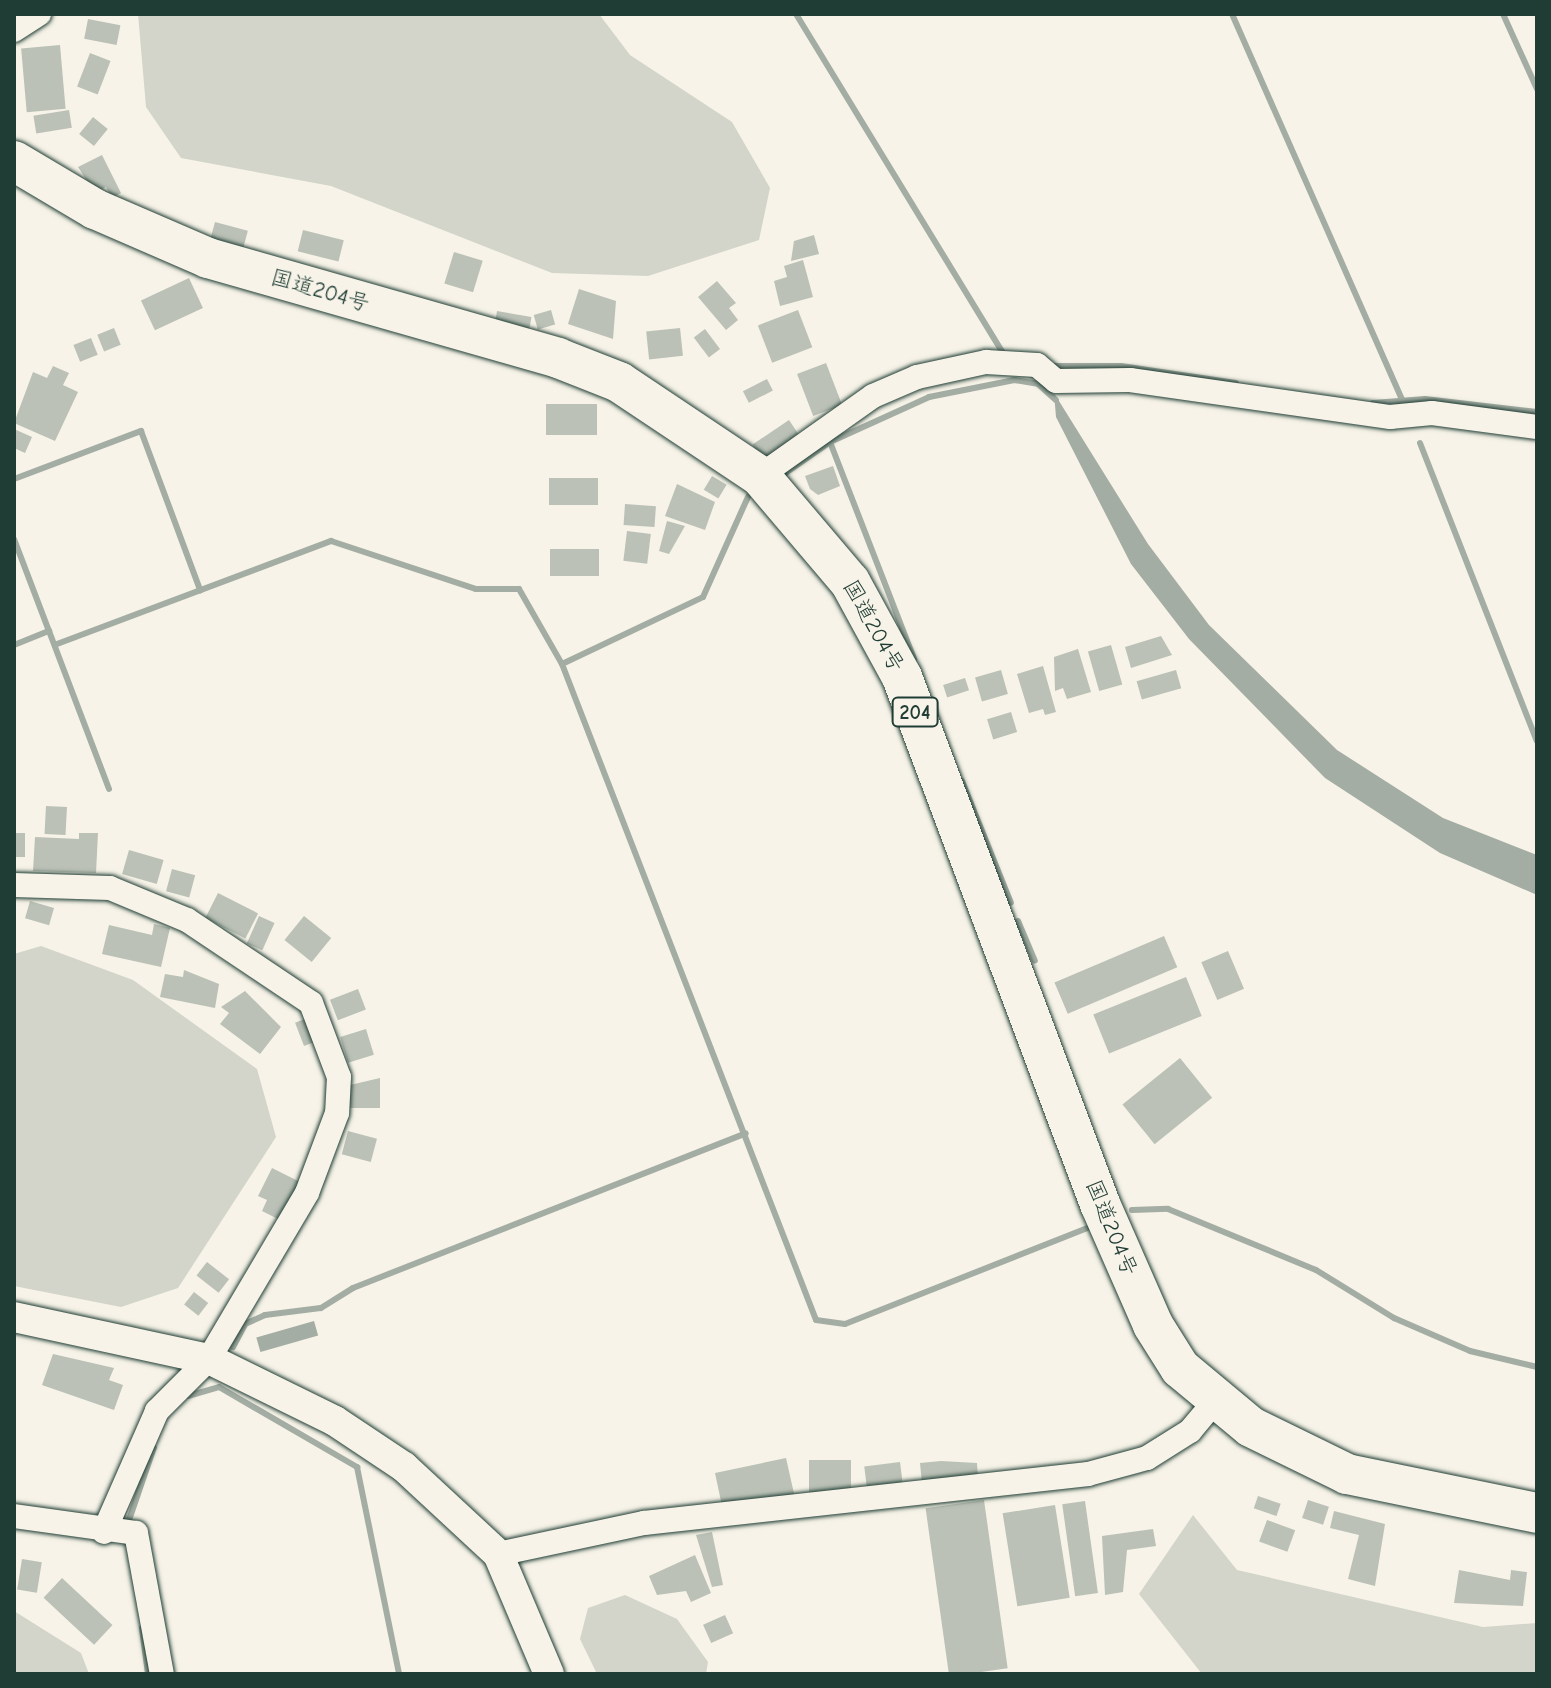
<!DOCTYPE html>
<meta charset="utf-8">
<style>
body{margin:0}
#map{position:relative;width:1551px;height:1688px;overflow:hidden;background:#f7f3e8;font-family:"Comic Neue","Klee One",sans-serif}
div>[style]{position:absolute}
[style*='--x']{left:calc(var(--x)*1px);top:calc(var(--y)*1px);width:calc(var(--w)*1px);rotate:calc(var(--a)*1deg)}
.green>*{inset:0;background:#d3d5ca}
.water>*{inset:0;background:#a4ada3;transform-origin:0 0}
.stream>*{height:6px;margin:-3px;padding:0 3px;transform-origin:3px;border-radius:3px;background:#a4ada3}
.building>*{inset:0;background:#bbc1b6;transform-origin:0 0}
.roads{filter:drop-shadow(0 0 2px #1f3d34) drop-shadow(0 0 2px #1f3d34)}
.minor>*{height:24px;margin:-12px;padding:0 12px;transform-origin:12px;border-radius:12px;background:#f7f3e8}
.tertiary>*{height:30px;margin:-15px;padding:0 15px;transform-origin:15px;border-radius:15px;background:#f7f3e8}
.trunk>*{height:40px;margin:-20px;padding:0 20px;transform-origin:20px;border-radius:20px;background:#f7f3e8}
span{translate:-50% -50%;white-space:nowrap;text-align:center;line-height:1.15;-webkit-text-stroke:7px #f7f3e8;paint-order:stroke}
.shield-label span{padding:2px 6px;background:#f7f3e8;border:2px solid;border-radius:6px;-webkit-text-stroke-width:0}
.shield-label{font-size:20px;color:#1f3d34;font-weight:700}
.street-label{font-size:22px;color:#1f3d34}
.frame{position:absolute;inset:0;border:16px solid #1f3d34;pointer-events:none}
</style>
<div id="map">
<div class="green">
<i style="clip-path:polygon(138px 14px,599px 14px,630px 55px,732px 122px,770px 188px,759px 240px,648px 276px,552px 273px,331px 186px,181px 158px,146px 107px)"></i>
<i style="clip-path:polygon(41px 946px,133px 980px,257px 1069px,276px 1137px,178px 1288px,121px 1307px,14px 1286px,14px 954px)"></i>
<i style="clip-path:polygon(1193px 1515px,1237px 1570px,1483px 1627px,1537px 1623px,1537px 1674px,1202px 1674px,1139px 1594px)"></i>
<i style="clip-path:polygon(625px 1595px,677px 1619px,708px 1662px,706px 1674px,597px 1674px,580px 1639px,588px 1608px)"></i>
<i style="clip-path:polygon(14px 1611px,81px 1653px,89px 1674px,14px 1674px)"></i>
</div>
<div class="water">
<i style="clip-path:polygon(1054px 393px,1148px 544px,1209px 625px,1337px 750px,1443px 818px,1537px 855px,1537px 895px,1440px 853px,1325px 778px,1189px 639px,1131px 564px,1056px 417px)"></i>
<i style="left:314px;top:1321px;width:15px;height:60px;rotate:74deg"></i>
</div>
<div class="stream">
<i style="--x:796;--y:14;--w:397;--a:58.6"></i>
<i style="--x:1232;--y:14;--w:421;--a:66.2"></i>
<i style="--x:1503;--y:14;--w:82;--a:65.6"></i>
<i style="--x:1052;--y:366;--w:69;--a:0"></i>
<i style="--x:1121;--y:366;--w:116;--a:8.4"></i>
<i style="--x:1373;--y:403;--w:52;--a:-4.4"></i>
<i style="--x:1425;--y:399;--w:113;--a:6.6"></i>
<i style="--x:830;--y:442;--w:233;--a:68.8"></i>
<i style="--x:1420;--y:443;--w:320;--a:68.6"></i>
<i style="--x:784;--y:474;--w:56;--a:-34.8"></i>
<i style="--x:830;--y:442;--w:109;--a:-24.4"></i>
<i style="--x:929;--y:397;--w:87;--a:-11.3"></i>
<i style="--x:1014;--y:380;--w:24;--a:9"></i>
<i style="--x:1038;--y:384;--w:24;--a:42"></i>
<i style="--x:14;--y:479;--w:136;--a:-20.7"></i>
<i style="--x:141;--y:431;--w:170;--a:69.6"></i>
<i style="--x:14;--y:539;--w:98;--a:69.2"></i>
<i style="--x:57;--y:644;--w:293;--a:-20.6"></i>
<i style="--x:331;--y:541;--w:153;--a:18.3"></i>
<i style="--x:476;--y:589;--w:43;--a:0"></i>
<i style="--x:519;--y:589;--w:86;--a:60.2"></i>
<i style="--x:562;--y:664;--w:703;--a:68.83"></i>
<i style="--x:816;--y:1320;--w:29;--a:8"></i>
<i style="--x:845;--y:1324;--w:260;--a:-21.6"></i>
<i style="--x:14;--y:645;--w:38;--a:-22"></i>
<i style="--x:49;--y:631;--w:169;--a:69.2"></i>
<i style="--x:562;--y:664;--w:156;--a:-25.4"></i>
<i style="--x:703;--y:597;--w:110;--a:-65.8"></i>
<i style="--x:962;--y:781;--w:131;--a:68.1"></i>
<i style="--x:1018;--y:921;--w:43;--a:67"></i>
<i style="--x:1132;--y:1210;--w:36;--a:-2"></i>
<i style="--x:1168;--y:1209;--w:160;--a:22.4"></i>
<i style="--x:1316;--y:1270;--w:92;--a:31.6"></i>
<i style="--x:1394;--y:1318;--w:83;--a:23.5"></i>
<i style="--x:1470;--y:1351;--w:69;--a:13.4"></i>
<i style="--x:233;--y:1347;--w:26;--a:-62"></i>
<i style="--x:245;--y:1324;--w:22;--a:-24"></i>
<i style="--x:265;--y:1315;--w:56;--a:-7.1"></i>
<i style="--x:321;--y:1308;--w:38;--a:-32"></i>
<i style="--x:353;--y:1288;--w:422;--a:-21.5"></i>
<i style="--x:188;--y:1396;--w:32;--a:-16"></i>
<i style="--x:219;--y:1387;--w:160;--a:30.1"></i>
<i style="--x:357;--y:1467;--w:211;--a:78.5"></i>
<i style="--x:127;--y:1526;--w:83;--a:-71.1"></i>
<i style="--x:142;--y:1628;--w:46;--a:82.6"></i>
</div>
<div class="building">
<i style="left:88px;top:19px;width:33px;height:20px;rotate:11deg"></i>
<i style="left:60px;top:45px;width:64px;height:39px;rotate:85deg"></i>
<i style="left:90px;top:53px;width:22px;height:36px;rotate:21deg"></i>
<i style="left:69px;top:110px;width:18px;height:36px;rotate:81deg"></i>
<i style="left:93px;top:117px;width:19px;height:22px;rotate:39deg"></i>
<i style="clip-path:polygon(102px 155px,121px 193px,112px 198px,106px 187px,95px 193px,78px 167px)"></i>
<i style="left:215px;top:222px;width:34px;height:19px;rotate:15deg"></i>
<i style="left:303px;top:230px;width:42px;height:22px;rotate:14deg"></i>
<i style="clip-path:polygon(814px 235px,819px 254px,791px 261px,794px 241px)"></i>
<i style="left:454px;top:252px;width:30px;height:33px;rotate:17deg"></i>
<i style="clip-path:polygon(803px 260px,813px 297px,780px 306px,774px 281px,787px 277px,784px 266px)"></i>
<i style="left:189px;top:278px;width:33px;height:53px;rotate:65deg"></i>
<i style="clip-path:polygon(717px 281px,736px 303px,729px 308px,738px 320px,726px 330px,698px 297px)"></i>
<i style="clip-path:polygon(579px 289px,616px 301px,613px 339px,568px 324px)"></i>
<i style="left:551px;top:310px;width:15px;height:18px;rotate:74deg"></i>
<i style="left:798px;top:310px;width:40px;height:43px;rotate:69deg"></i>
<i style="left:497px;top:311px;width:35px;height:15px;rotate:10deg"></i>
<i style="left:114px;top:328px;width:18px;height:18px;rotate:68deg"></i>
<i style="left:680px;top:328px;width:28px;height:34px;rotate:84deg"></i>
<i style="left:705px;top:329px;width:25px;height:14px;rotate:53deg"></i>
<i style="left:91px;top:338px;width:18px;height:19px;rotate:68deg"></i>
<i style="left:826px;top:363px;width:45px;height:31px;rotate:69deg"></i>
<i style="clip-path:polygon(53px 366px,69px 373px,63px 385px,78px 392px,55px 441px,14px 423px,33px 372px,47px 378px)"></i>
<i style="left:767px;top:379px;width:13px;height:27px;rotate:63deg"></i>
<i style="left:597px;top:404px;width:31px;height:51px;rotate:90deg"></i>
<i style="left:789px;top:420px;width:22px;height:44px;rotate:56deg"></i>
<i style="clip-path:polygon(14px 429px,32px 437px,25px 453px,14px 448px)"></i>
<i style="clip-path:polygon(833px 466px,840px 486px,818px 495px,810px 489px,805px 476px)"></i>
<i style="left:712px;top:476px;width:17px;height:16px;rotate:31deg"></i>
<i style="left:549px;top:478px;width:49px;height:27px"></i>
<i style="clip-path:polygon(677px 484px,715px 502px,705px 530px,665px 516px)"></i>
<i style="left:625px;top:504px;width:31px;height:21px;rotate:4deg"></i>
<i style="clip-path:polygon(667px 521px,685px 526px,669px 554px,659px 551px)"></i>
<i style="left:627px;top:531px;width:24px;height:30px;rotate:7deg"></i>
<i style="left:550px;top:549px;width:49px;height:27px"></i>
<i style="clip-path:polygon(1161px 636px,1172px 655px,1131px 668px,1125px 647px)"></i>
<i style="left:1111px;top:645px;width:41px;height:24px;rotate:74deg"></i>
<i style="clip-path:polygon(1078px 649px,1091px 692px,1067px 699px,1063px 688px,1055px 691px,1054px 657px)"></i>
<i style="clip-path:polygon(1043px 666px,1056px 712px,1045px 715px,1043px 709px,1029px 713px,1017px 674px)"></i>
<i style="left:1001px;top:670px;width:25px;height:27px;rotate:74deg"></i>
<i style="left:1176px;top:670px;width:19px;height:41px;rotate:74deg"></i>
<i style="left:965px;top:678px;width:13px;height:23px;rotate:72deg"></i>
<i style="left:1011px;top:712px;width:21px;height:25px;rotate:73deg"></i>
<i style="left:46px;top:806px;width:21px;height:28px;rotate:3deg"></i>
<i style="left:14px;top:833px;width:11px;height:24px"></i>
<i style="clip-path:polygon(79px 833px,98px 833px,96px 873px,33px 871px,35px 837px,79px 839px)"></i>
<i style="left:129px;top:850px;width:36px;height:25px;rotate:16deg"></i>
<i style="left:172px;top:869px;width:24px;height:23px;rotate:15deg"></i>
<i style="left:218px;top:893px;width:45px;height:28px;rotate:27deg"></i>
<i style="left:30px;top:901px;width:25px;height:18px;rotate:16deg"></i>
<i style="left:259px;top:916px;width:17px;height:30px;rotate:24deg"></i>
<i style="left:304px;top:916px;width:35px;height:31px;rotate:39deg"></i>
<i style="clip-path:polygon(154px 924px,170px 928px,161px 967px,102px 954px,109px 925px,152px 935px)"></i>
<i style="left:1164px;top:936px;width:34px;height:119px;rotate:67deg"></i>
<i style="left:1228px;top:951px;width:41px;height:29px;rotate:67deg"></i>
<i style="clip-path:polygon(184px 970px,219px 984px,215px 1008px,160px 997px,165px 974px,183px 977px)"></i>
<i style="left:1186px;top:977px;width:42px;height:100px;rotate:68deg"></i>
<i style="left:358px;top:989px;width:22px;height:30px;rotate:69deg"></i>
<i style="clip-path:polygon(245px 991px,281px 1027px,260px 1054px,220px 1024px,229px 1013px,221px 1007px)"></i>
<i style="left:310px;top:1017px;width:25px;height:16px;rotate:69deg"></i>
<i style="left:366px;top:1029px;width:27px;height:27px;rotate:73deg"></i>
<i style="left:1180px;top:1058px;width:51px;height:74px;rotate:51deg"></i>
<i style="clip-path:polygon(380px 1078px,380px 1108px,350px 1108px,350px 1085px)"></i>
<i style="left:348px;top:1131px;width:30px;height:24px;rotate:15deg"></i>
<i style="clip-path:polygon(272px 1168px,302px 1183px,282px 1221px,262px 1211px,267px 1200px,258px 1196px)"></i>
<i style="left:207px;top:1262px;width:28px;height:17px;rotate:38deg"></i>
<i style="left:194px;top:1292px;width:18px;height:16px;rotate:38deg"></i>
<i style="clip-path:polygon(53px 1354px,114px 1368px,109px 1380px,123px 1385px,114px 1410px,42px 1385px)"></i>
<i style="clip-path:polygon(786px 1458px,795px 1498px,722px 1506px,715px 1473px)"></i>
<i style="left:809px;top:1460px;width:42px;height:32px"></i>
<i style="clip-path:polygon(941px 1461px,977px 1463px,978px 1479px,922px 1484px,920px 1463px)"></i>
<i style="left:900px;top:1462px;width:23px;height:36px;rotate:83deg"></i>
<i style="left:1258px;top:1496px;width:24px;height:13px;rotate:19deg"></i>
<i style="left:984px;top:1500px;width:170px;height:59px;rotate:82deg"></i>
<i style="left:1308px;top:1500px;width:22px;height:19px;rotate:18deg"></i>
<i style="left:1085px;top:1501px;width:93px;height:23px;rotate:82deg"></i>
<i style="left:1055px;top:1505px;width:94px;height:53px;rotate:81deg"></i>
<i style="clip-path:polygon(1334px 1511px,1385px 1524px,1375px 1586px,1348px 1579px,1359px 1535px,1330px 1528px)"></i>
<i style="left:1267px;top:1520px;width:30px;height:23px;rotate:20deg"></i>
<i style="clip-path:polygon(1153px 1529px,1156px 1546px,1127px 1550px,1123px 1592px,1105px 1595px,1102px 1536px)"></i>
<i style="clip-path:polygon(712px 1532px,723px 1585px,712px 1587px,696px 1535px)"></i>
<i style="clip-path:polygon(695px 1555px,711px 1593px,691px 1602px,686px 1591px,657px 1595px,649px 1576px)"></i>
<i style="left:22px;top:1559px;width:20px;height:31px;rotate:9deg"></i>
<i style="clip-path:polygon(1459px 1570px,1510px 1580px,1511px 1570px,1527px 1572px,1523px 1606px,1454px 1603px)"></i>
<i style="left:62px;top:1578px;width:69px;height:27px;rotate:43deg"></i>
<i style="left:725px;top:1615px;width:20px;height:24px;rotate:66deg"></i>
</div>
<div class="roads">
<div class="minor">
<i style="--x:14;--y:30;--w:30;--a:-33"></i>
<i style="--x:760;--y:476;--w:138;--a:-35.3"></i>
<i style="--x:873;--y:396;--w:48;--a:-23.4"></i>
<i style="--x:917;--y:377;--w:71;--a:-12.3"></i>
<i style="--x:986;--y:362;--w:51;--a:3.4"></i>
<i style="--x:1037;--y:365;--w:25;--a:40"></i>
<i style="--x:1056;--y:381;--w:74;--a:-0.8"></i>
<i style="--x:1130;--y:380;--w:263;--a:8.1"></i>
<i style="--x:1390;--y:417;--w:42;--a:-5.4"></i>
<i style="--x:1432;--y:413;--w:106;--a:7.6"></i>
<i style="--x:14;--y:885;--w:96;--a:1.8"></i>
<i style="--x:110;--y:888;--w:83;--a:22.6"></i>
<i style="--x:187;--y:920;--w:149;--a:33.8"></i>
<i style="--x:311;--y:1003;--w:79;--a:69.3"></i>
<i style="--x:339;--y:1077;--w:36;--a:93"></i>
<i style="--x:337;--y:1113;--w:85;--a:110.6"></i>
<i style="--x:307;--y:1193;--w:193;--a:120.6"></i>
<i style="--x:209;--y:1359;--w:74;--a:135"></i>
<i style="--x:157;--y:1411;--w:132;--a:113.7"></i>
<i style="--x:14;--y:1516;--w:123;--a:7.9"></i>
<i style="--x:136;--y:1533;--w:143;--a:79.6"></i>
<i style="--x:498;--y:1554;--w:149;--a:-12"></i>
<i style="--x:644;--y:1523;--w:447;--a:-6.3"></i>
<i style="--x:1088;--y:1474;--w:61;--a:-15.2"></i>
<i style="--x:1147;--y:1458;--w:51;--a:-32.1"></i>
<i style="--x:1190;--y:1431;--w:38;--a:-50"></i>
</div>
<div class="tertiary">
<i style="--x:14;--y:1317;--w:199;--a:12.2"></i>
<i style="--x:209;--y:1359;--w:140;--a:26.2"></i>
<i style="--x:335;--y:1421;--w:83;--a:33.7"></i>
<i style="--x:404;--y:1467;--w:128;--a:42.8"></i>
<i style="--x:498;--y:1554;--w:130;--a:67"></i>
</div>
<div class="trunk">
<i style="--x:14;--y:161;--w:94;--a:30.7"></i>
<i style="--x:95;--y:209;--w:123;--a:23.4"></i>
<i style="--x:208;--y:258;--w:364;--a:15.9"></i>
<i style="--x:558;--y:358;--w:66;--a:21.5"></i>
<i style="--x:619;--y:382;--w:169;--a:33.7"></i>
<i style="--x:760;--y:476;--w:139;--a:49.7"></i>
<i style="--x:850;--y:582;--w:108;--a:61.3"></i>
<i style="--x:902;--y:677;--w:563;--a:69.41"></i>
<i style="--x:1100;--y:1204;--w:132;--a:66.3"></i>
<i style="--x:1153;--y:1325;--w:51;--a:57.9"></i>
<i style="--x:1180;--y:1368;--w:92;--a:39.7"></i>
<i style="--x:1251;--y:1427;--w:107;--a:26.1"></i>
<i style="--x:1347;--y:1474;--w:194;--a:11.6"></i>
</div>
</div>
<div class="shield-label">
<span style="left:915px;top:712px">204</span>
</div>
<div class="street-label">
<span style="left:320px;top:291px;rotate:16deg">国道204号</span>
<span style="left:873px;top:626px;rotate:61deg">国道204号</span>
<span style="left:1111px;top:1228px;rotate:68deg">国道204号</span>
</div>
<div class="frame"></div>
</div>
